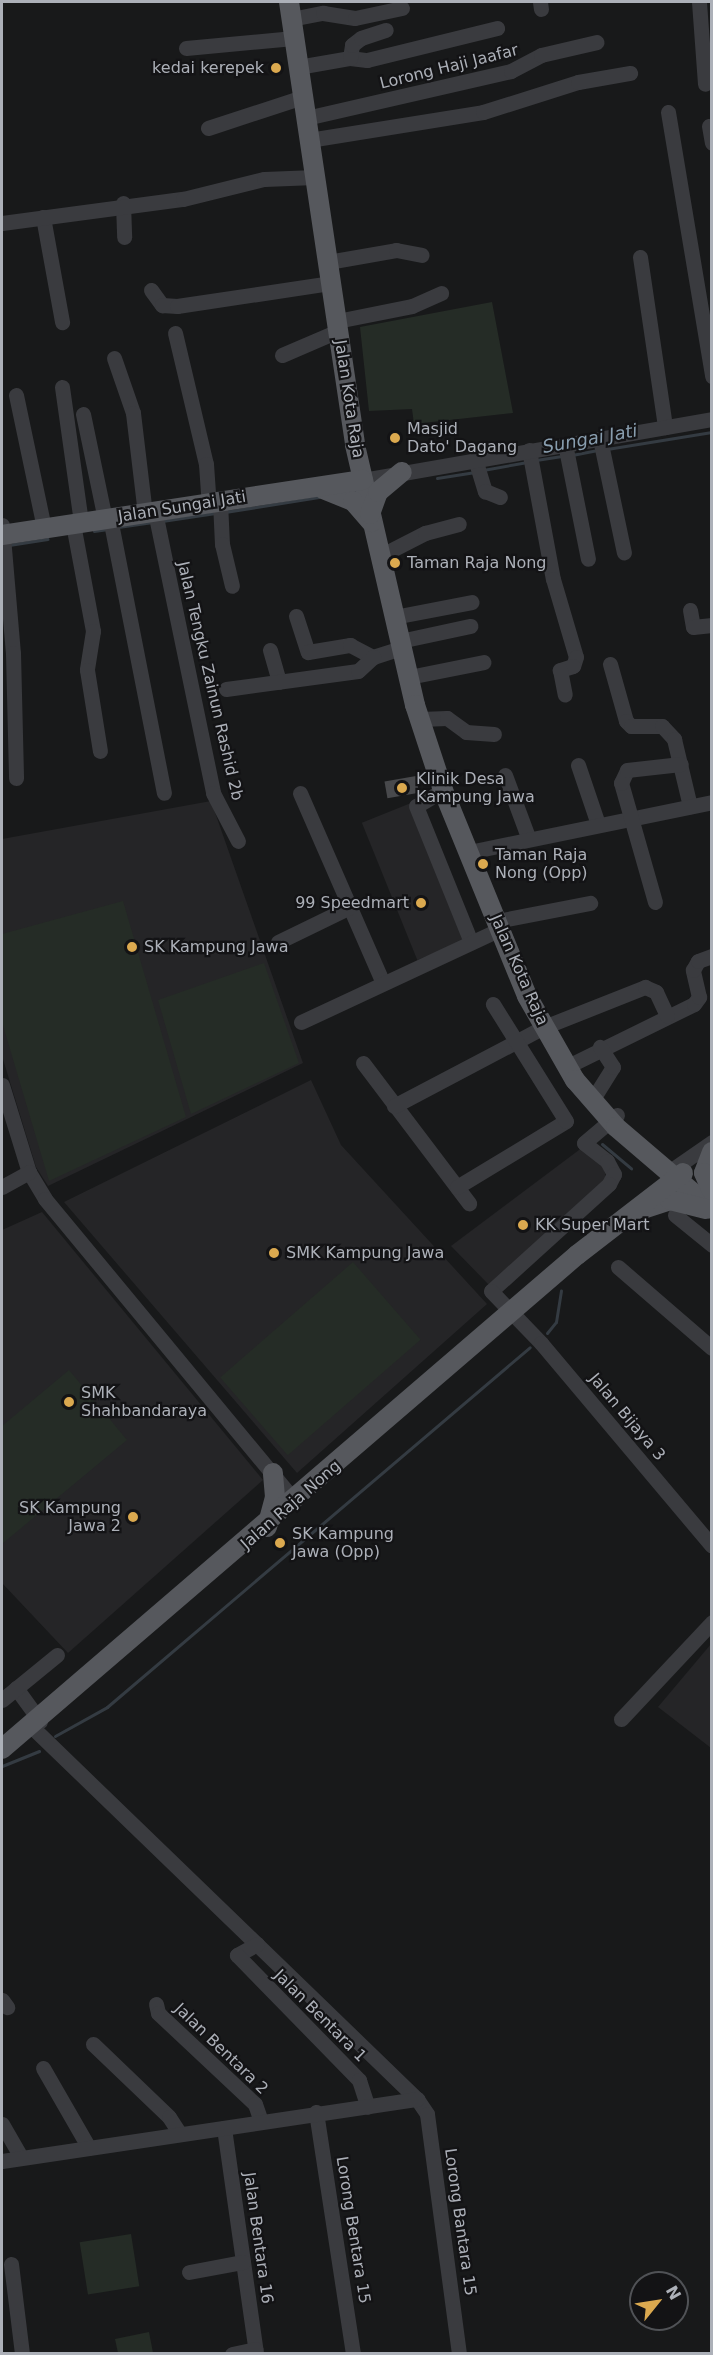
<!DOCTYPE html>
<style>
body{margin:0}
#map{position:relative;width:713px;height:2355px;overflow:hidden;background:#18191a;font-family:"DejaVu Sans",sans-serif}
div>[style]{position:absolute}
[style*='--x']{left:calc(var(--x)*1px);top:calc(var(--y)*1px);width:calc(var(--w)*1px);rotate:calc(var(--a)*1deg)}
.built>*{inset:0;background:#252527;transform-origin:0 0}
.green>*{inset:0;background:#252c26;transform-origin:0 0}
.stream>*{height:3px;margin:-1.5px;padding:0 1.5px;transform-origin:1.5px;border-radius:1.5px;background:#343b42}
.building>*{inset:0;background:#48494c;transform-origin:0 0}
.minor>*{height:15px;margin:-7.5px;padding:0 7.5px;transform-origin:7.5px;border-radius:7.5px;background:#3a3b3f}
.major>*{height:20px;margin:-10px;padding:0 10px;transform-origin:10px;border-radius:10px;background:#56585d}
.dots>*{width:16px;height:16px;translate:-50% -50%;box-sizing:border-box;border:3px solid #131315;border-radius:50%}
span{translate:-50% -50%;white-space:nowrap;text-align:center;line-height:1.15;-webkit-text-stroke:4.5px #131315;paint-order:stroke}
.street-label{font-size:16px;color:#acb0b8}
.poi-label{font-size:16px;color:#acb0b8}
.right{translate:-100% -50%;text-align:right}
.left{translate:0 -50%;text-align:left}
.water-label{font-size:18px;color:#889dae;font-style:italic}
.frame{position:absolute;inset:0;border:3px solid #acb0b8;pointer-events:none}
.north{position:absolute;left:629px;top:2271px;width:60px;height:60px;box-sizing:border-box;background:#131315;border:2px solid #505256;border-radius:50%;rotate:60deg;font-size:16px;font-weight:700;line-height:24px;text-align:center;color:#acb0b8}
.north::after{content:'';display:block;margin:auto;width:21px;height:27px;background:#dba94f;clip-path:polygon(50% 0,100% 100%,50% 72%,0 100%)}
</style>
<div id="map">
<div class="built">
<i style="clip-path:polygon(211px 801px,303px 1063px,48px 1186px,36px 1167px,2px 1056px,2px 839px)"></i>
<i style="left:411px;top:803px;width:148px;height:53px;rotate:68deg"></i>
<i style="clip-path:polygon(311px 1080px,341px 1145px,487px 1304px,297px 1473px,64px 1202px)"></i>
<i style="clip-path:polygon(583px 1147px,604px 1164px,606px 1182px,491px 1287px,451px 1246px)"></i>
<i style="clip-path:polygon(42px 1212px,263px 1480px,68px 1653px,2px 1583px,2px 1230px)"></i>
<i style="clip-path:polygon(711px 1644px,711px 1748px,658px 1707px)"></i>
</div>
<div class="green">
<i style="clip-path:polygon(492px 302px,513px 413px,414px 424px,412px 409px,369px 411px,360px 327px)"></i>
<i style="clip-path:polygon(123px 901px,186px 1117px,49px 1181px,2px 1022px,2px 934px)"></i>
<i style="clip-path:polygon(264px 963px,299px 1063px,191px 1114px,158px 1000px)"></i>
<i style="left:353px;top:1262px;width:103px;height:176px;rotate:49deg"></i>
<i style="clip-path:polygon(69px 1370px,127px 1440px,2px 1544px,2px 1426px)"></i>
<i style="left:131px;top:2234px;width:53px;height:52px;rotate:81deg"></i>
<i style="clip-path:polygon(149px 2332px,153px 2353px,118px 2353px,115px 2339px)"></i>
</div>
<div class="stream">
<i style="--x:607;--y:449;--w:106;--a:-9.2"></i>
<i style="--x:572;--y:455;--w:26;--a:-11"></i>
<i style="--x:536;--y:460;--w:26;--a:-9"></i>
<i style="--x:483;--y:470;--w:45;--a:-10.3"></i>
<i style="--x:437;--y:478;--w:37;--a:-9"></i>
<i style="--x:225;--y:512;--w:95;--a:-9.1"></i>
<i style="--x:162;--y:521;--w:54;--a:-8.6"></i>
<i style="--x:118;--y:527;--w:35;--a:-8"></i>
<i style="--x:94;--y:531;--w:14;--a:-8"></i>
<i style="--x:9;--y:545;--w:39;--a:-9"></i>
<i style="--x:602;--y:1144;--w:38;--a:40"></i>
<i style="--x:547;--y:1333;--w:14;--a:-51"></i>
<i style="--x:556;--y:1322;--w:32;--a:-81"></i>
<i style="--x:55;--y:1736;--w:60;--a:-29.1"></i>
<i style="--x:107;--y:1707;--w:555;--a:-40.4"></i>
<i style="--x:2;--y:1766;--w:40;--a:-22"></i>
</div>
<div class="building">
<i style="left:416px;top:776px;width:17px;height:32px;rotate:80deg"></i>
</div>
<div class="minor">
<i style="--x:540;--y:2;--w:7;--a:82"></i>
<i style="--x:699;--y:2;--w:82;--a:85.8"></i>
<i style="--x:291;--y:19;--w:33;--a:-11"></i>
<i style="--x:323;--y:13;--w:32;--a:9"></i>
<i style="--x:355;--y:18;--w:48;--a:-12"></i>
<i style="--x:186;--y:48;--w:108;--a:-5.3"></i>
<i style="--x:350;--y:58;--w:17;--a:7"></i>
<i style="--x:367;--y:60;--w:134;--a:-13.8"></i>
<i style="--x:298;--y:67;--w:53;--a:-9.8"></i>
<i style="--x:350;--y:58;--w:13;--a:-81"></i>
<i style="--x:352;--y:45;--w:11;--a:-38"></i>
<i style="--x:361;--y:38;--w:26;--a:-18"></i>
<i style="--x:668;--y:112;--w:268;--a:80.5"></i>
<i style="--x:306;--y:118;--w:210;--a:-12.9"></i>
<i style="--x:511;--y:71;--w:34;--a:-28"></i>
<i style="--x:541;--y:55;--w:57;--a:-13.1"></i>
<i style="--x:709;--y:126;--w:17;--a:80"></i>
<i style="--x:208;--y:128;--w:100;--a:-18.1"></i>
<i style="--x:309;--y:140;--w:176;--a:-9.1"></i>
<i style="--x:483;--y:112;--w:100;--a:-17.5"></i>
<i style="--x:578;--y:82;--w:53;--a:-9.8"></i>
<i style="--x:123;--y:203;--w:34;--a:88"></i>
<i style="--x:43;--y:217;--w:107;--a:79.7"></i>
<i style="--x:2;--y:223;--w:183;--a:-7.6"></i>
<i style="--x:183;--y:199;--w:83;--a:-13.9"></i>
<i style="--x:264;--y:179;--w:51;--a:-2.2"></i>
<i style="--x:640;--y:257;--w:172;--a:81.6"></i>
<i style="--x:328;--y:262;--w:69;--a:-10"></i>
<i style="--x:396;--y:250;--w:26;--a:11"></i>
<i style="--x:151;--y:290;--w:19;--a:54"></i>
<i style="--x:162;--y:305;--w:15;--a:4"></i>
<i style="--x:177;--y:306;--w:156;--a:-8.5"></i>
<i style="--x:337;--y:321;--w:76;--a:-11.3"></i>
<i style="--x:412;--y:306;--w:32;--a:-24"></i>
<i style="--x:175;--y:333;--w:135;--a:76.7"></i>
<i style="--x:206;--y:464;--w:39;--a:86"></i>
<i style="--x:282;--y:355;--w:61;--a:-23.2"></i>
<i style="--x:114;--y:358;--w:58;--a:70.9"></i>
<i style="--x:133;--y:413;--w:101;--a:83.2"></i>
<i style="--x:62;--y:387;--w:137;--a:82"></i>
<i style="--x:16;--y:395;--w:136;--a:78.1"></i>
<i style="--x:83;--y:414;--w:107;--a:78.2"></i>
<i style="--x:600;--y:439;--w:116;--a:78.1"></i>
<i style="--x:565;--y:444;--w:117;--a:78.7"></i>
<i style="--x:529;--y:450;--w:131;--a:79.5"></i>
<i style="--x:553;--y:579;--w:81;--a:73.6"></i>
<i style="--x:576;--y:657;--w:9;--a:108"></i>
<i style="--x:573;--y:666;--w:14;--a:163"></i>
<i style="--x:560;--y:670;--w:25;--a:79"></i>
<i style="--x:475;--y:459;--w:34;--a:73"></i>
<i style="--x:485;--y:491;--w:16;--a:22"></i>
<i style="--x:363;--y:480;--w:354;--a:-9.9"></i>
<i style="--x:220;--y:502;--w:42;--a:87.3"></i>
<i style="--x:222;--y:544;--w:43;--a:76.6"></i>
<i style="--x:155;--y:512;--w:287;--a:78.3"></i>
<i style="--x:213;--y:793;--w:54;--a:62.5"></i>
<i style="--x:110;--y:518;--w:280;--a:78.9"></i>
<i style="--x:73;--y:524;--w:109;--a:79.4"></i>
<i style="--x:93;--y:631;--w:39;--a:99"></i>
<i style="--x:87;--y:670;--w:82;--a:80.9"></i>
<i style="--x:2;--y:525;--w:128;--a:85.1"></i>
<i style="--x:13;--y:653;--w:125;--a:88.6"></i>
<i style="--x:380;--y:556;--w:51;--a:-27.1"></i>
<i style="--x:425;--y:533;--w:35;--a:-15"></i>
<i style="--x:690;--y:610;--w:17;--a:80"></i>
<i style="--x:693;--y:627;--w:19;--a:-6"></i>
<i style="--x:296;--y:616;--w:38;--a:72"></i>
<i style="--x:308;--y:652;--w:43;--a:-9.5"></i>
<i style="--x:350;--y:645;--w:26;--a:28"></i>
<i style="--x:373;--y:657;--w:29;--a:-18"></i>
<i style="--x:394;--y:617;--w:79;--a:-10.9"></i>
<i style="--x:400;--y:641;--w:72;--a:-12.1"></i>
<i style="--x:270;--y:650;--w:33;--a:74"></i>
<i style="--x:610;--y:664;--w:59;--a:74.3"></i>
<i style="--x:626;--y:721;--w:7;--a:45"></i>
<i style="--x:631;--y:726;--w:31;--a:0"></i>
<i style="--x:662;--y:726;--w:18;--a:47"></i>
<i style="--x:674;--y:739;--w:69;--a:76.6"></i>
<i style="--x:409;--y:677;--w:76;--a:-11.3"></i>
<i style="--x:226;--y:689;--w:133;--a:-7.8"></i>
<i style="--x:358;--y:671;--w:21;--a:-43"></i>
<i style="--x:420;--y:719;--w:27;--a:-2"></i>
<i style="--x:447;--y:718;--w:24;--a:36"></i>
<i style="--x:466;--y:732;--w:28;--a:4"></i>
<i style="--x:578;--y:765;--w:62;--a:71.3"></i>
<i style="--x:505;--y:775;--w:66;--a:69.6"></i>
<i style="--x:443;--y:790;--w:31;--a:149"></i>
<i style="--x:416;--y:806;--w:147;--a:68"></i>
<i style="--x:300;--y:793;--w:207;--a:66.4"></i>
<i style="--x:469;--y:852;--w:248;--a:-11.6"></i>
<i style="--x:655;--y:902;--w:124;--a:-105.9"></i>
<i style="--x:621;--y:783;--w:14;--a:-65"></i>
<i style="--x:627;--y:770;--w:54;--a:-6.3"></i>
<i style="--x:497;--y:921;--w:95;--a:-11"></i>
<i style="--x:278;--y:942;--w:80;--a:-25.9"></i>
<i style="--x:301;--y:1022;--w:220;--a:-25"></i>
<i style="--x:363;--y:1063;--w:176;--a:52.9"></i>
<i style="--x:568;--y:1066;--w:140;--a:-26.2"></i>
<i style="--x:694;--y:1004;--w:9;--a:-54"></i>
<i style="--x:699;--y:997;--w:28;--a:-103"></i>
<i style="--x:693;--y:970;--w:10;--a:-61"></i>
<i style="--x:698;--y:961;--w:15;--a:-20"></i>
<i style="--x:2;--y:1085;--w:91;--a:72.8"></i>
<i style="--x:29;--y:1172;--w:31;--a:59"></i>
<i style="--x:45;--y:1199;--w:392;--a:50.4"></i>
<i style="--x:596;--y:1094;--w:32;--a:-58"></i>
<i style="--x:613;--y:1067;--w:24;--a:-123"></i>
<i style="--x:394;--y:1106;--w:170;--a:-27.8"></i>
<i style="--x:544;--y:1027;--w:109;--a:-21.6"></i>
<i style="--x:645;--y:987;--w:12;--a:24"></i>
<i style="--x:656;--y:992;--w:26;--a:65"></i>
<i style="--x:617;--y:1115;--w:43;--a:139.7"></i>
<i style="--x:584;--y:1143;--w:29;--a:38"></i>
<i style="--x:607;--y:1161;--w:15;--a:62"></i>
<i style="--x:614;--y:1174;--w:11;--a:117"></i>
<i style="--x:609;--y:1184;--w:159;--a:137.8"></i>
<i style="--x:491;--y:1291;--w:72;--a:46.1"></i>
<i style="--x:541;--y:1343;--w:265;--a:49.9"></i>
<i style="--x:676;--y:1167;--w:44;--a:-34.8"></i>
<i style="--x:2;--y:1187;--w:31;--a:-29"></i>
<i style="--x:457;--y:1187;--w:127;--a:-31.2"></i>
<i style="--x:566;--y:1121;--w:138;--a:-122"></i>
<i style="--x:675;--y:1215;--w:48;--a:39"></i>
<i style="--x:618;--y:1267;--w:124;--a:40.8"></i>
<i style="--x:16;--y:1688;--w:41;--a:54"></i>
<i style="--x:2;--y:1700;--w:71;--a:-39.3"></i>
<i style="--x:621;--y:1719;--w:133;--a:-46.8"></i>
<i style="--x:32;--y:1727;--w:535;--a:44.02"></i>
<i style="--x:417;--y:2099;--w:18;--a:56"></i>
<i style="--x:427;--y:2114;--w:242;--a:82.4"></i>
<i style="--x:257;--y:1944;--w:23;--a:151"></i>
<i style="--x:237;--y:1955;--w:175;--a:45.7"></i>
<i style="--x:359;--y:2080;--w:28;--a:72"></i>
<i style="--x:2;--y:2000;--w:9;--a:54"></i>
<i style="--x:156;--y:2004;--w:9;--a:77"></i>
<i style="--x:158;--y:2013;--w:133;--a:43.2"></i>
<i style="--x:255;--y:2104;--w:18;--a:71"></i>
<i style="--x:93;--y:2044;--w:105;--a:43.8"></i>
<i style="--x:169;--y:2117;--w:20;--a:57"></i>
<i style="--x:43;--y:2068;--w:92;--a:60.1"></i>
<i style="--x:316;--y:2112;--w:245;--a:81.3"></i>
<i style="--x:2;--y:2124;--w:38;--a:60"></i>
<i style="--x:224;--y:2128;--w:228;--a:81.9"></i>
<i style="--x:2;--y:2161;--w:420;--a:-8.5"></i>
<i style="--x:11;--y:2264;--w:91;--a:83"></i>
<i style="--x:189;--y:2272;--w:55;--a:-10.5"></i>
<i style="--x:232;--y:2354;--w:24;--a:-12"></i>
</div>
<div class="major">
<i style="--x:289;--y:2;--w:448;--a:81.5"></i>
<i style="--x:355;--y:445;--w:267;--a:77"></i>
<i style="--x:415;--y:705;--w:89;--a:71.8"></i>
<i style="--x:443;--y:790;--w:222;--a:67.8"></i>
<i style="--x:527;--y:996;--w:97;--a:60.3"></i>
<i style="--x:575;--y:1080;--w:62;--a:48.9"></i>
<i style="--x:616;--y:1127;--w:126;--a:40.5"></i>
<i style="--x:323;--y:489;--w:32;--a:22"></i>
<i style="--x:353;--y:501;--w:28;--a:49"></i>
<i style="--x:370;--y:514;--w:23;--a:-70"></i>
<i style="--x:378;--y:492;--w:31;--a:-40"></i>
<i style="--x:2;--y:535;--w:365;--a:-8.7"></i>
<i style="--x:712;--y:1152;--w:22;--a:111"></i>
<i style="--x:704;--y:1173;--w:20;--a:66"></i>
<i style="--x:646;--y:1208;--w:25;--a:-18"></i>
<i style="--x:670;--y:1200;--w:37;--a:14"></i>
<i style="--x:267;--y:1527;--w:31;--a:-75"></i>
<i style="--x:275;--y:1497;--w:24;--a:-95"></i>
<i style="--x:2;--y:1749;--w:758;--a:-40.67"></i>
<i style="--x:577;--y:1255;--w:134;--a:-37.7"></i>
</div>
<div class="dots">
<i style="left:276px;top:68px;background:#dba94f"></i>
<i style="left:395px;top:438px;background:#dba94f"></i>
<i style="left:395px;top:563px;background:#dba94f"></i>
<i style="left:402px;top:788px;background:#dba94f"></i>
<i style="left:483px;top:864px;background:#dba94f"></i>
<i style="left:421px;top:903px;background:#dba94f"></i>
<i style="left:132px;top:947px;background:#dba94f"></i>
<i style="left:523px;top:1225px;background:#dba94f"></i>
<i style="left:274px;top:1253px;background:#dba94f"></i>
<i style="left:69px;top:1402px;background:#dba94f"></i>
<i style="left:133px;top:1517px;background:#dba94f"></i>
<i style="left:280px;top:1543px;background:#dba94f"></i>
</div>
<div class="street-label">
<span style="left:449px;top:67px;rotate:-14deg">Lorong Haji Jaafar</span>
<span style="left:349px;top:399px;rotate:81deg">Jalan Kota Raja</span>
<span style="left:182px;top:507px;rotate:-9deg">Jalan Sungai Jati</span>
<span style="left:210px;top:681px;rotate:77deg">Jalan Tengku Zainun Rashid 2b</span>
<span style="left:519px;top:970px;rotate:66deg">Jalan Kota Raja</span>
<span style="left:627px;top:1417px;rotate:50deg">Jalan Bijaya 3</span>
<span style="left:291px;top:1505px;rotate:-41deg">Jalan Raja Nong</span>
<span style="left:320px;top:2016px;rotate:45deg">Jalan Bentara 1</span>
<span style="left:221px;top:2049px;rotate:44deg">Jalan Bentara 2</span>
<span style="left:460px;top:2222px;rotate:82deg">Lorong Bantara 15</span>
<span style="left:353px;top:2230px;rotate:81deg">Lorong Bentara 15</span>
<span style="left:258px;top:2238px;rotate:82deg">Jalan Bentara 16</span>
</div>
<div class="poi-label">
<span class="right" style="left:264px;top:68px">kedai kerepek</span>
<span class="left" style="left:407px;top:438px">Masjid<br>Dato' Dagang</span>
<span class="left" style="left:407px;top:563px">Taman Raja Nong</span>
<span class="left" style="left:416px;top:788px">Klinik Desa<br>Kampung Jawa</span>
<span class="left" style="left:495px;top:864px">Taman Raja<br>Nong (Opp)</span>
<span class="right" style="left:409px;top:903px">99 Speedmart</span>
<span class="left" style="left:144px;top:947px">SK Kampung Jawa</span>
<span class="left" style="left:535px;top:1225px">KK Super Mart</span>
<span class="left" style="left:286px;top:1253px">SMK Kampung Jawa</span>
<span class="left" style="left:81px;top:1402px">SMK<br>Shahbandaraya</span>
<span class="right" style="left:121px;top:1517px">SK Kampung<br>Jawa 2</span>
<span class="left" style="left:292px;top:1543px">SK Kampung<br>Jawa (Opp)</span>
</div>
<div class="water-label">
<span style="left:590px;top:439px;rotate:-10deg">Sungai Jati</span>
</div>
<div class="frame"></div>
<div class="north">N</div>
</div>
